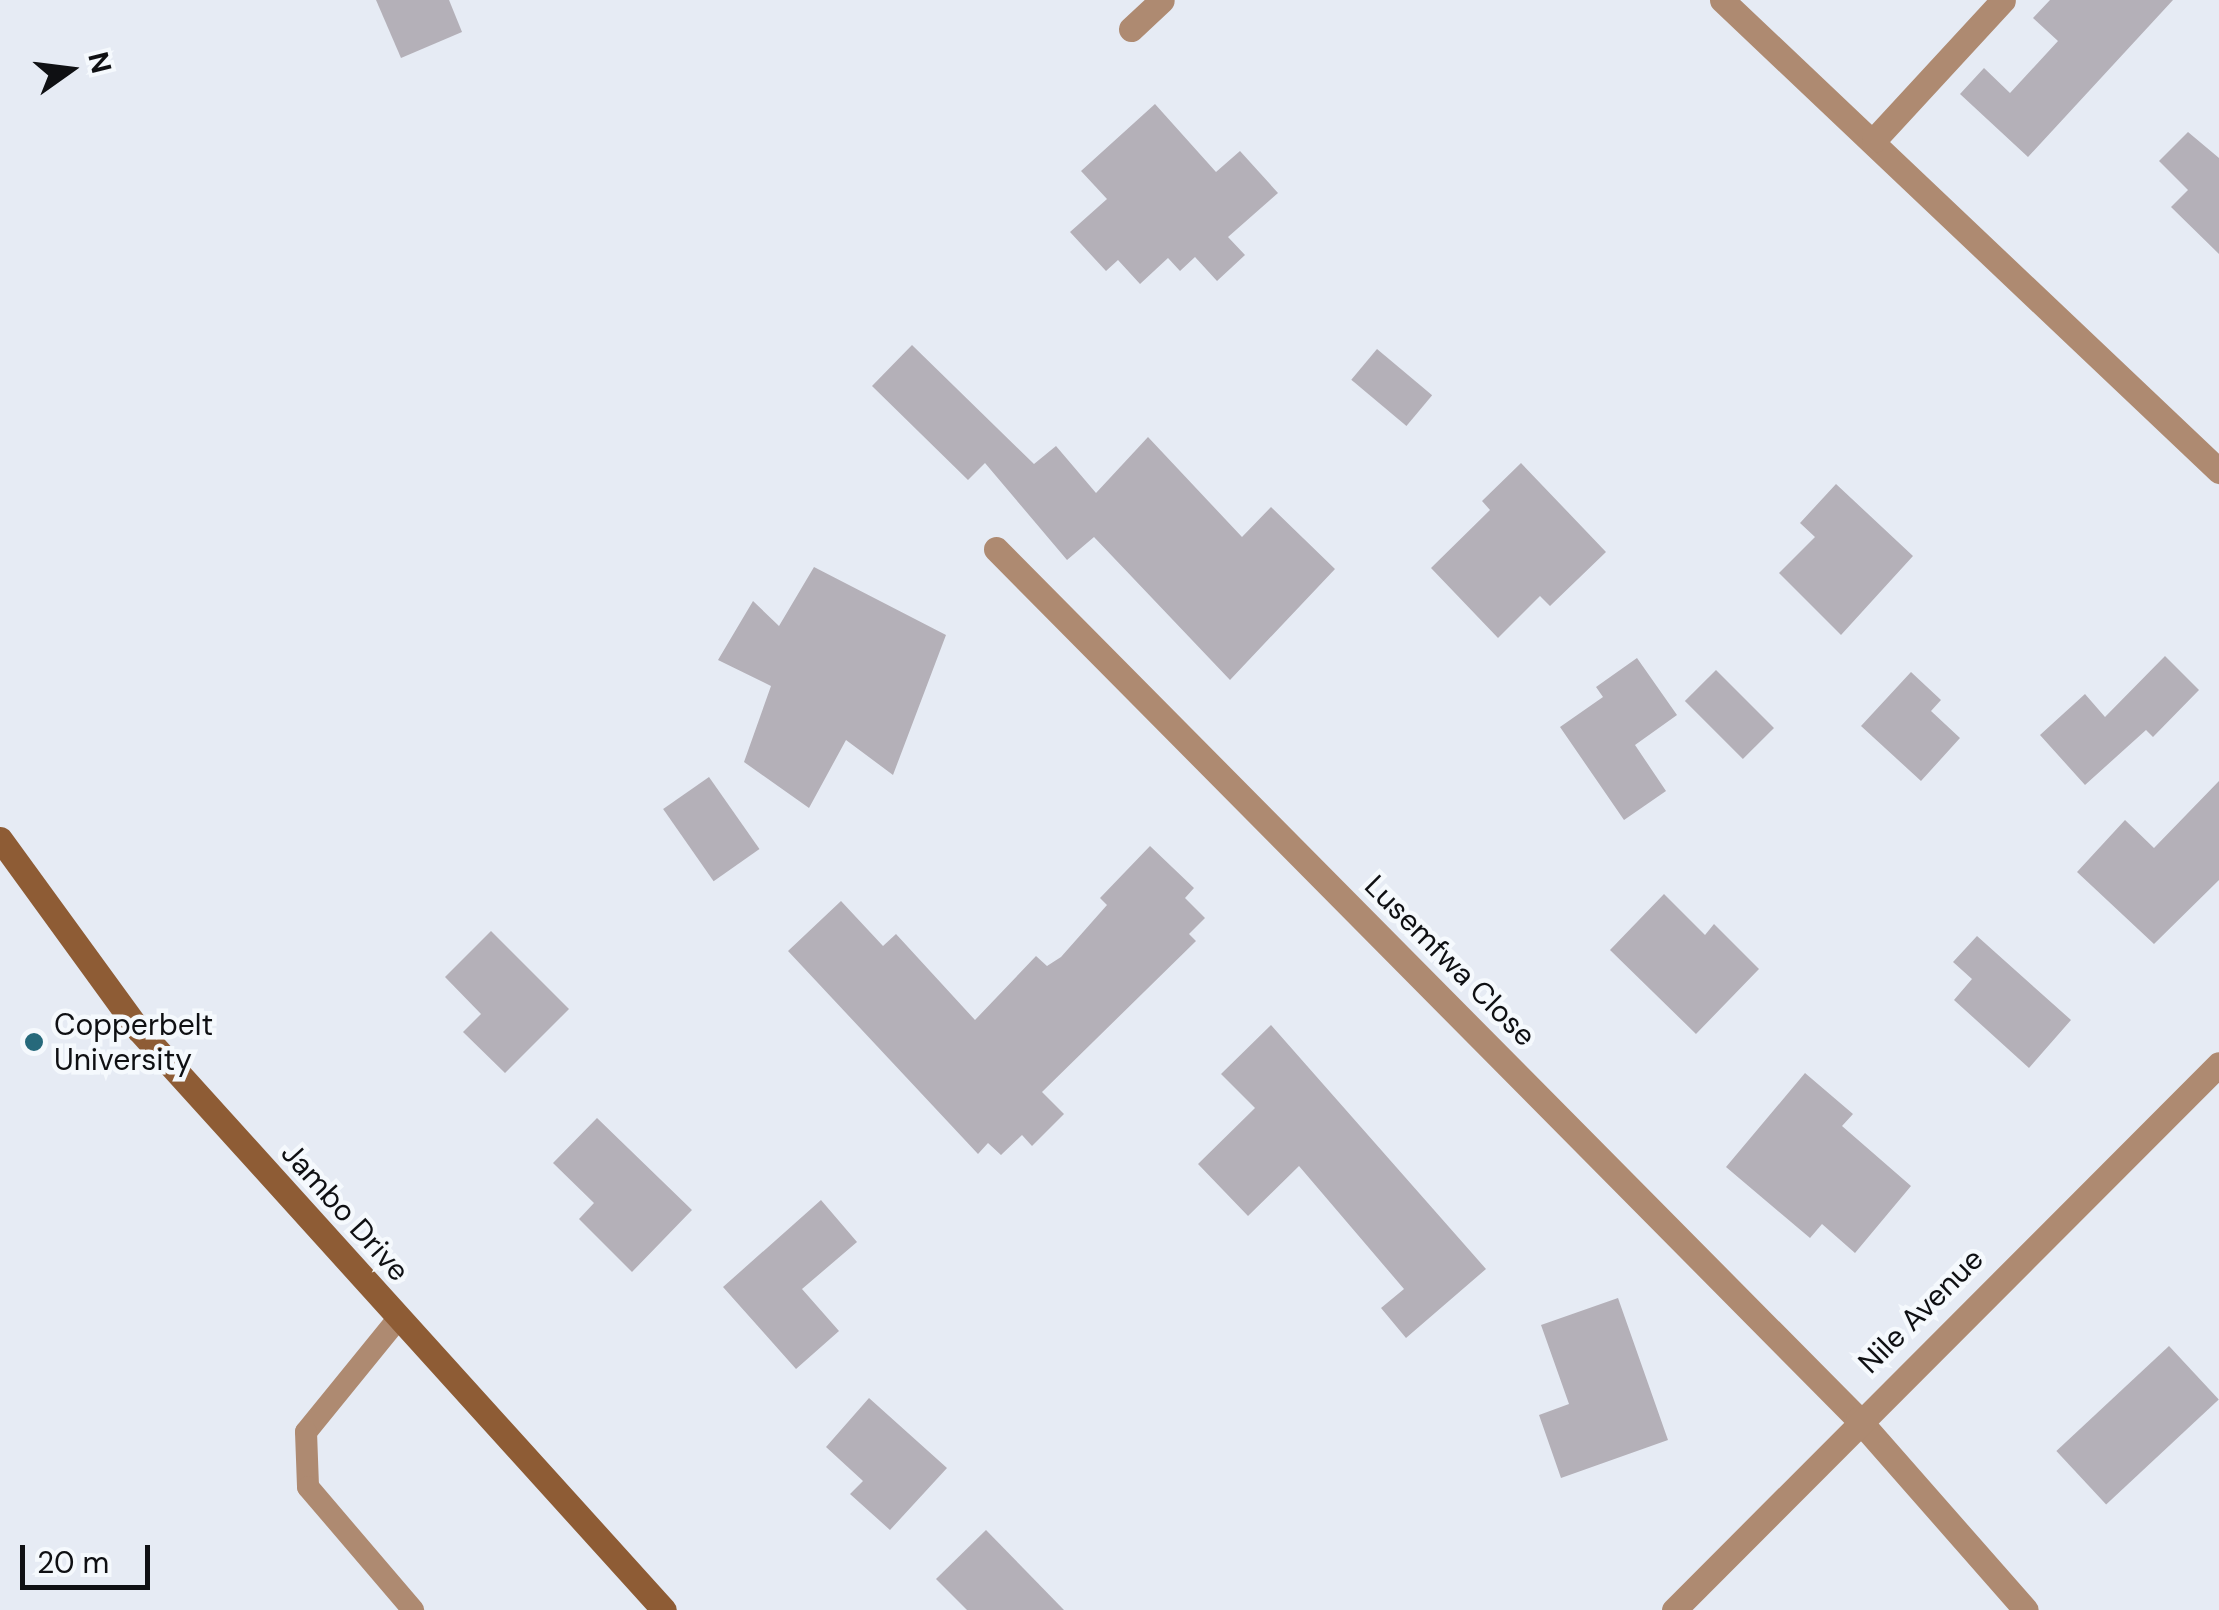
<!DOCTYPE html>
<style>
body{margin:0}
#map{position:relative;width:2219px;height:1610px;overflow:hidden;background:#e6ebf4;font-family:"DM Sans",sans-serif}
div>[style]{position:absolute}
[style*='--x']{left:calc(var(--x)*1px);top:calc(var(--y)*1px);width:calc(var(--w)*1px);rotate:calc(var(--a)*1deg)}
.building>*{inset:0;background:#b4b0b8;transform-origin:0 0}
.lane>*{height:22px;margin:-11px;padding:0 11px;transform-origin:11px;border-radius:11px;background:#ae8a71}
.street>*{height:25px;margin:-12.5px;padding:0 12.5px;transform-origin:12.5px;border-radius:12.5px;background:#ae8a71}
.secondary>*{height:25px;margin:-12.5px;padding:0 12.5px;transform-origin:12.5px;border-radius:12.5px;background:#8e5c35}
.dots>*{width:28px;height:28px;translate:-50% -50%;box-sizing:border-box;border:5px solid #f5f9fd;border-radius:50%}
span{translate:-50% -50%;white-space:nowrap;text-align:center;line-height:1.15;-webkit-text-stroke:9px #f5f9fd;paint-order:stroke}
.street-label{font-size:30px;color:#0f1013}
.poi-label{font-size:30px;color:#0f1013}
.left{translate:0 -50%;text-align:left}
.north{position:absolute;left:20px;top:20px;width:100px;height:100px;-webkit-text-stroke:8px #f5f9fd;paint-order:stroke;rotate:76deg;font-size:28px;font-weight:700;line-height:40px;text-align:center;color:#0f1013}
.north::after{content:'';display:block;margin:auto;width:35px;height:45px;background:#0f1013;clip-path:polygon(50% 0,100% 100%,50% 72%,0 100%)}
.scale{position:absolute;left:20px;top:1545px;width:130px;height:45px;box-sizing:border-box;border:5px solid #0f1013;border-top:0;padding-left:12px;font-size:30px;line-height:35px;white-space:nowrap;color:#0f1013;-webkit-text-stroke:8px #f5f9fd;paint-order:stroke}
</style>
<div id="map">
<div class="building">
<i style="clip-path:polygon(376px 0,449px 0,462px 32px,401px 58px)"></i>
<i style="clip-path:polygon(2050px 0,2173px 0,2028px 157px,1960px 94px,1984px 68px,2010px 93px,2058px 41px,2033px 18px)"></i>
<i style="clip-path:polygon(1155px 104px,1216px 172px,1240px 151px,1278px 193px,1228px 237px,1245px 255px,1217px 281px,1195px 257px,1180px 271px,1168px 258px,1140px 284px,1118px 260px,1106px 271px,1070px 232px,1107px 199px,1081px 171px)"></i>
<i style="clip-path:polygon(2188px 132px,2219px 158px,2219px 254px,2171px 207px,2188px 190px,2159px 161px)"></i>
<i style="clip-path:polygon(912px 345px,1034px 464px,1056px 446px,1096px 493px,1148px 437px,1242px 537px,1271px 507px,1335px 569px,1230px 680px,1094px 537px,1067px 560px,985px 463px,968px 480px,872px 386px)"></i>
<i style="left:1377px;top:349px;width:72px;height:40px;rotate:40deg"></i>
<i style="clip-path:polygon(1521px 463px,1606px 552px,1550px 606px,1540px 596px,1498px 638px,1431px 568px,1490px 510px,1482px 501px)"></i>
<i style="clip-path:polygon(1836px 484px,1913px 556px,1841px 635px,1779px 573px,1815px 537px,1800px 523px)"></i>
<i style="clip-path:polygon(814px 567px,946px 635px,893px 775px,846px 740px,809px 808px,744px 762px,771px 686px,718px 660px,753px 601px,779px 626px)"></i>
<i style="clip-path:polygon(2165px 656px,2199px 690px,2153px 737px,2146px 730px,2085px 785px,2040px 735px,2085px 694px,2105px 717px)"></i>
<i style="clip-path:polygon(1637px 658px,1677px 715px,1635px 745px,1666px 791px,1624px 820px,1560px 727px,1603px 697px,1596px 687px)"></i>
<i style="left:1716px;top:670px;width:82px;height:44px;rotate:45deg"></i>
<i style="clip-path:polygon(1911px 672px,1941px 700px,1931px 711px,1960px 738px,1921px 781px,1861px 726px)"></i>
<i style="left:709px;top:777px;width:88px;height:56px;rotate:55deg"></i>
<i style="clip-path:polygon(2219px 781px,2219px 880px,2154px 944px,2077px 872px,2125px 820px,2154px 848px)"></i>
<i style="clip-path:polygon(1150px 846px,1194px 888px,1185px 898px,1205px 918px,1189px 934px,1196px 941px,1042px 1092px,1064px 1114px,1032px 1146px,1022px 1135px,1001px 1155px,988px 1143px,978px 1154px,788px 951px,841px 901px,883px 946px,896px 934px,975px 1020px,1036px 956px,1047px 966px,1061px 957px,1107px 905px,1100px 898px)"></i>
<i style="clip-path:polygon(1664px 894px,1705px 935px,1714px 924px,1759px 969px,1696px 1034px,1610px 950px)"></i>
<i style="clip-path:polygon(491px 931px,569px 1009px,505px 1073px,463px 1032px,481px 1014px,445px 977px)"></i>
<i style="clip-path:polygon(1977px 936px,2071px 1020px,2029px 1068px,1954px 1000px,1972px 979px,1953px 962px)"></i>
<i style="clip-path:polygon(1271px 1025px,1486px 1269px,1406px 1338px,1381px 1308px,1404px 1289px,1299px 1166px,1248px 1216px,1198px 1164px,1255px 1108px,1221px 1074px)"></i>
<i style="clip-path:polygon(1805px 1073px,1853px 1114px,1842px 1126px,1911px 1186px,1855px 1253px,1822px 1224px,1810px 1238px,1726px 1167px)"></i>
<i style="clip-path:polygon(597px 1118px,692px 1210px,632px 1272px,579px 1219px,594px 1203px,553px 1163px)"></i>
<i style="clip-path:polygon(821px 1200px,857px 1242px,802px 1289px,839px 1331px,796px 1369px,723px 1287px)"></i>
<i style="clip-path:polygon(1618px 1298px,1668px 1440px,1561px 1478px,1539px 1415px,1569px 1404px,1541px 1325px)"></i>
<i style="left:2169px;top:1346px;width:73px;height:154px;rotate:47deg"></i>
<i style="clip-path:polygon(869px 1398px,947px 1468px,890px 1530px,850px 1494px,863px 1481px,826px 1447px)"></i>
<i style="clip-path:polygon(986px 1530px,1064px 1610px,967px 1610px,936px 1579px)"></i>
</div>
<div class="lane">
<i style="--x:397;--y:1320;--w:144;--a:129.1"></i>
<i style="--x:306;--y:1432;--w:55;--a:87.9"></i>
<i style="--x:308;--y:1487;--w:162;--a:49.5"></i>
</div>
<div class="street">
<i style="--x:1722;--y:0;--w:685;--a:43.46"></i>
<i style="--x:1131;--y:29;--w:42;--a:-43.1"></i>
<i style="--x:1874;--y:140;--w:190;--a:-47.3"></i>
<i style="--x:996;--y:549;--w:1225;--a:45.26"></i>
<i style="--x:1858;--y:1419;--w:254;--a:48.7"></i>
<i style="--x:1674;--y:1610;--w:771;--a:-45.05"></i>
</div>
<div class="secondary">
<i style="--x:0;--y:839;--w:236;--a:54"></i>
<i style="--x:139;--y:1030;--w:782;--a:47.85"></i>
</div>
<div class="dots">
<i style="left:34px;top:1042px;background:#26697b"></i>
</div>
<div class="street-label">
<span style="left:1450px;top:961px;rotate:45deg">Lusemfwa Close</span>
<span style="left:345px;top:1212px;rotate:48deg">Jambo Drive</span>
<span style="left:1921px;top:1311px;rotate:-45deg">Nile Avenue</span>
</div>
<div class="poi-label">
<span class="left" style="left:54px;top:1042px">Copperbelt<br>University</span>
</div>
<div class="north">N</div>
<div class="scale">20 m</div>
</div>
